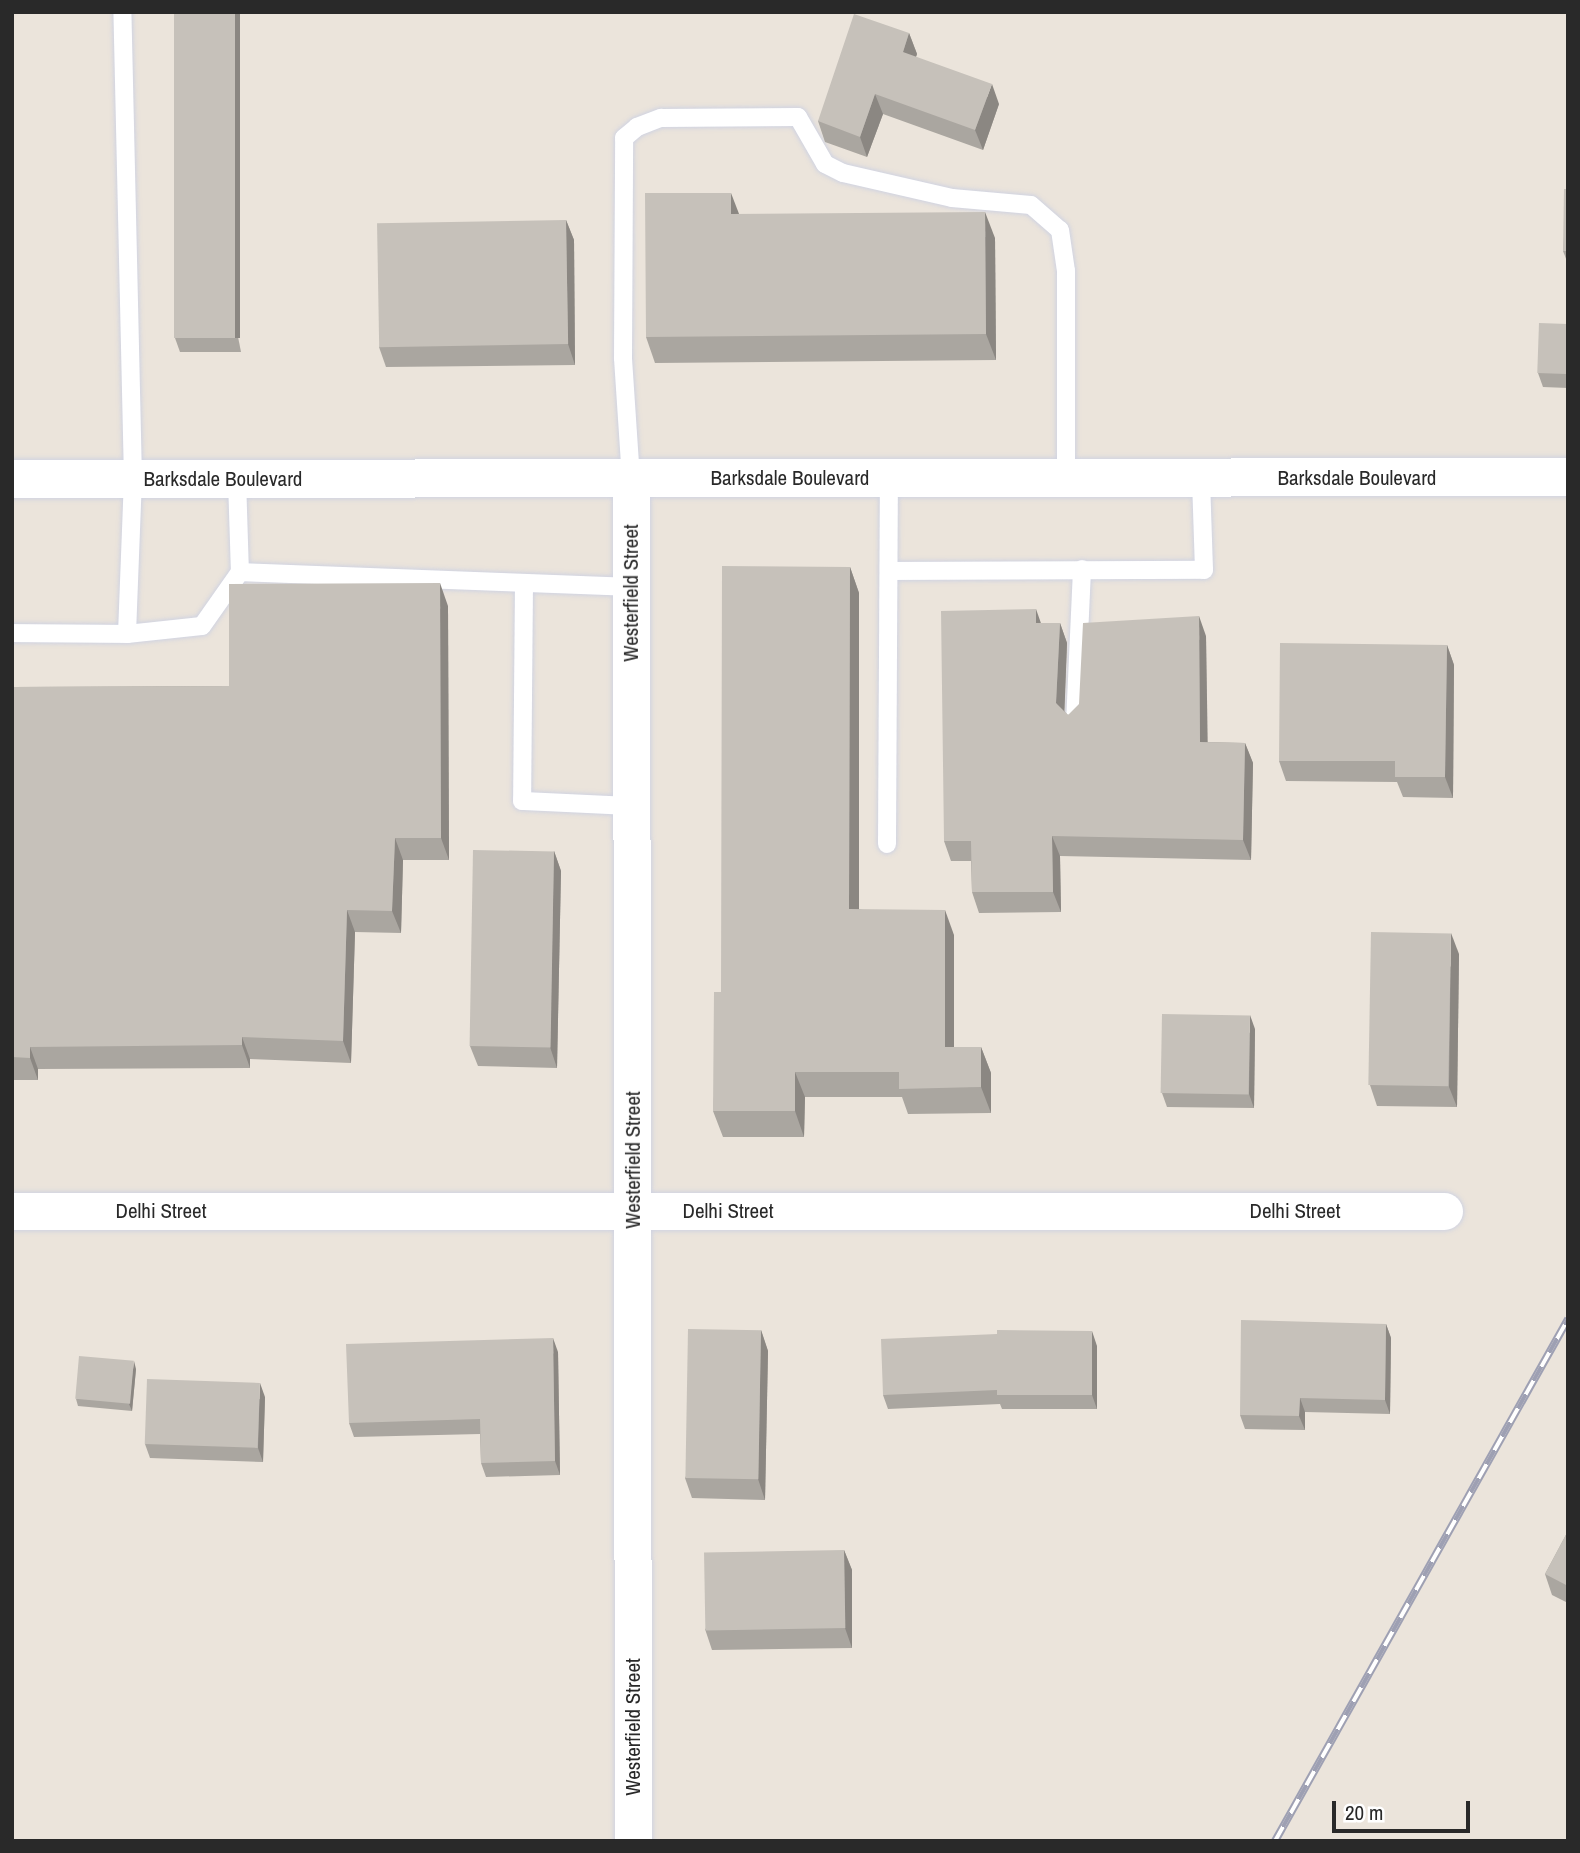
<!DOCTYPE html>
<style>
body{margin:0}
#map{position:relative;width:1580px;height:1853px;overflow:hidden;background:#ebe4db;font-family:"Archivo Narrow",sans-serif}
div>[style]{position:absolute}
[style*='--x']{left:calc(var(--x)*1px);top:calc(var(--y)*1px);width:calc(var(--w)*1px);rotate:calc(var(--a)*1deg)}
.roads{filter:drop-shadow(0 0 2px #d0d3e1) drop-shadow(0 0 2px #d0d3e1)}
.service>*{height:18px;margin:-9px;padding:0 9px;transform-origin:9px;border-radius:9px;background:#fff}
.minor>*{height:37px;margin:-18.5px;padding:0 18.5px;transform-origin:18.5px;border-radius:18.5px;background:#fff}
.secondary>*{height:38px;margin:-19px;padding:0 19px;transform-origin:19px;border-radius:19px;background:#fff}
.rail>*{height:8px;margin-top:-4px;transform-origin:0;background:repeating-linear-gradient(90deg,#fff 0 16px,#9ea0b3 0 32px);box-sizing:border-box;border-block:2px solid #9ea0b3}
.wall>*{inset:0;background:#aaa6a0}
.shaded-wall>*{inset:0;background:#8b8782;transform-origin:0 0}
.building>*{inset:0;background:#c6c1ba;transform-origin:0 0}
span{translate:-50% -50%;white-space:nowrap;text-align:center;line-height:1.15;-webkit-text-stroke:5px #fff;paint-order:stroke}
.street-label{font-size:21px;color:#292929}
.frame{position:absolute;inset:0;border:14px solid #292929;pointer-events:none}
.scale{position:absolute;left:1332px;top:1801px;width:138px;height:32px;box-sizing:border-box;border:4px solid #292929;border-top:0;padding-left:9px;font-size:21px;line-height:24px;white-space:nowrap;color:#292929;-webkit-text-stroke:5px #fff;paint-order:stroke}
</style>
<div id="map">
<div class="roads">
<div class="service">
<i style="--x:237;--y:479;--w:93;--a:88.2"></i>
<i style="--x:631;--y:479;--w:121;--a:-93.8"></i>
<i style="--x:623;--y:358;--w:220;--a:-89.7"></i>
<i style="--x:624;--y:138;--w:17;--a:-40"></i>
<i style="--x:637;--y:127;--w:26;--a:-21"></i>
<i style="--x:661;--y:118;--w:137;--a:-0.4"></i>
<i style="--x:798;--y:117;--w:54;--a:60.1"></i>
<i style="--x:825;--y:164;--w:20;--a:27"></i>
<i style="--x:843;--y:173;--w:112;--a:12.9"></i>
<i style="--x:952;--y:198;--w:79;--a:5.1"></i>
<i style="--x:1031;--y:205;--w:38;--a:41"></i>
<i style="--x:1060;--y:230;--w:41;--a:81.7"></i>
<i style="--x:1066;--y:271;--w:207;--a:90"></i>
<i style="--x:890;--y:571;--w:314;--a:-0.2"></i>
<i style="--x:1204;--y:570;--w:92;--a:-91.9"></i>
<i style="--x:524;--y:583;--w:218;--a:90.5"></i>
<i style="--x:522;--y:801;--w:110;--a:2.6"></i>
<i style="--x:12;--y:633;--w:115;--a:0.5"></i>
<i style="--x:127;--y:634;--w:155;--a:-87.8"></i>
<i style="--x:133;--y:479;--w:467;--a:-91.3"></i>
<i style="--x:127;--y:634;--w:75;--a:-6.1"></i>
<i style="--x:202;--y:626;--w:66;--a:-54.9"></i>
<i style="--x:240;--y:572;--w:391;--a:2.2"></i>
<i style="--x:1075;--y:724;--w:155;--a:-87.4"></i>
<i style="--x:887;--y:844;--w:366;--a:-89.7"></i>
</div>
<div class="minor">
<i style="--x:631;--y:479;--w:1362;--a:89.92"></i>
<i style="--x:12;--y:1211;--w:1432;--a:0"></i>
</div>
<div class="secondary">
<i style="--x:12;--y:479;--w:1556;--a:-0.07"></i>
</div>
</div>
<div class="rail">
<i style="--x:1275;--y:1841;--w:599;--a:-60.69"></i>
</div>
<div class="wall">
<i style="clip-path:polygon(174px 12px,241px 352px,180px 352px,175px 338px)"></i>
<i style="clip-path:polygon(909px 33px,917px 54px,916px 57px,999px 104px,983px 150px,883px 114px,867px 157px,825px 142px,818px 121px)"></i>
<i style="clip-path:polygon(1568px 189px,1568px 264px,1563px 251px)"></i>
<i style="clip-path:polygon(739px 214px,995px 238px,996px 360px,655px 363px,646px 337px)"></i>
<i style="clip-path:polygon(566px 220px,574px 240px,575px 365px,386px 367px,379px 347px)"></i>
<i style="clip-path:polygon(1568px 324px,1568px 388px,1543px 387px,1538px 373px)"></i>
<i style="clip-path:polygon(850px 567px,859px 593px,859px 909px,954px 935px,954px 1047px,981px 1047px,991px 1073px,991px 1113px,908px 1114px,902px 1097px,805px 1097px,804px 1137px,723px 1137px,713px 1111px,721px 992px)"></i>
<i style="clip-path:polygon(448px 606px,449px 860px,403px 860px,401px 933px,355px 932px,351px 1063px,250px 1059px,250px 1068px,38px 1069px,38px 1080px,12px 1080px,12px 687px,229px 686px)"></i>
<i style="clip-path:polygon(1041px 623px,1060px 623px,1067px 643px,1064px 711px,1068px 715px,1206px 636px,1207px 742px,1245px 743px,1253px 763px,1251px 860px,1060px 856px,1061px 912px,979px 913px,972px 892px,971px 861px,951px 861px,944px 841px)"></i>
<i style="clip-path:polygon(1447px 645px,1454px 665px,1453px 798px,1403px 797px,1397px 782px,1286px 781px,1279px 761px)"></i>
<i style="clip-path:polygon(554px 851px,561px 871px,557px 1068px,478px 1066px,470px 1046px)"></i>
<i style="clip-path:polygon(1459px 954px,1457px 1107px,1377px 1106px,1370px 1085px)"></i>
<i style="clip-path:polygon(1255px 1029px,1254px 1108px,1167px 1107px,1162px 1093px)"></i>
<i style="clip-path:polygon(1386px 1324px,1391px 1338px,1390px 1414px,1305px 1412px,1305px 1430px,1245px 1429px,1240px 1415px)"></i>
<i style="clip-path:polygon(761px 1330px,768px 1351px,765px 1500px,692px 1498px,685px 1478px)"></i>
<i style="clip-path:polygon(1097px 1346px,1097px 1409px,1002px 1409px,1000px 1404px,888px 1409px,883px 1395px)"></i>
<i style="clip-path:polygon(558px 1352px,560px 1475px,486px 1477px,481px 1463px,480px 1434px,354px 1437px,349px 1423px)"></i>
<i style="clip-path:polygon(136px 1369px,132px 1411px,78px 1406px,76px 1399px)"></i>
<i style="clip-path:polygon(265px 1397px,263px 1462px,150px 1458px,145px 1444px)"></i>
<i style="clip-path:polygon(1568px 1531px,1568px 1603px,1552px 1595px,1545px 1574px)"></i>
<i style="clip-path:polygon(844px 1550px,852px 1570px,852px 1648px,712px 1650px,705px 1629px)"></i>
</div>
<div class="shaded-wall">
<i style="left:235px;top:12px;width:5px;height:326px"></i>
<i style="clip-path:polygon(909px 33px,917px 54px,910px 72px,903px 52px)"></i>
<i style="clip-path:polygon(992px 84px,999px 104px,983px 150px,975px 130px)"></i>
<i style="clip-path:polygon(875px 94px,883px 114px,867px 157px,860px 137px)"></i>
<i style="clip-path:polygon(731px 193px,741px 219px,731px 214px)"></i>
<i style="clip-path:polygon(985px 212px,995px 238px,996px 360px,986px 334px)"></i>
<i style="clip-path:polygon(566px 220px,574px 240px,575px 365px,568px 344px)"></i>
<i style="clip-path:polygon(850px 567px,859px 593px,859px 935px,849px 909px)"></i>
<i style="clip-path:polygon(440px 583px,448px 606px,449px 860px,441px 838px)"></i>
<i style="clip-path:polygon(1036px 609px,1043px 629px,1036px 623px)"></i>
<i style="clip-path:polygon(1199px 616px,1206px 636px,1208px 762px,1200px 742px)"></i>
<i style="clip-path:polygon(1060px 623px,1067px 643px,1064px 723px,1056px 703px)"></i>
<i style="clip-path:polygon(1447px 645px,1454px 665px,1453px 798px,1445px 777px)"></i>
<i style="clip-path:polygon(1245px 743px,1253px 763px,1251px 860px,1243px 840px)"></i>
<i style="clip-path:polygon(1052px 836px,1060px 856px,1061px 912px,1053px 892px)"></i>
<i style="clip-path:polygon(395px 838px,403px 860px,401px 933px,392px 911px)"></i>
<i style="clip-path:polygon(554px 851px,561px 871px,557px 1068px,550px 1047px)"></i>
<i style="clip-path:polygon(347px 910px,355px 932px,351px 1063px,343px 1041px)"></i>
<i style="clip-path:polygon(945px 910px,954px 935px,954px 1073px,945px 1047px)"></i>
<i style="clip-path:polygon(1451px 933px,1459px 954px,1457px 1107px,1449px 1087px)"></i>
<i style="clip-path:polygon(1250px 1015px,1255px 1029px,1254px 1108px,1249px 1094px)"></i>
<i style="clip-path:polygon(242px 1037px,250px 1059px,250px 1068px,242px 1045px)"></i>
<i style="clip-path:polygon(30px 1047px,38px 1069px,38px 1080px,30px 1058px)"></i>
<i style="clip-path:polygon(981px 1047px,991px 1073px,991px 1113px,981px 1087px)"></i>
<i style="clip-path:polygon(795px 1072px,805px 1097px,804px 1137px,795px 1111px)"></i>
<i style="clip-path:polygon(1386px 1324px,1391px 1338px,1390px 1414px,1385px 1400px)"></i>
<i style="clip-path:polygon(761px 1330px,768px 1351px,765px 1500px,758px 1479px)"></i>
<i style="clip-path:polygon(1092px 1331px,1097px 1346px,1097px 1409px,1092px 1395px)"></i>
<i style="clip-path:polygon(553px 1338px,558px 1352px,560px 1475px,555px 1461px)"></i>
<i style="clip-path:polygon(134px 1361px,136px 1369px,132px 1411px,129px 1404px)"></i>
<i style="clip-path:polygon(260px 1383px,265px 1397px,263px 1462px,258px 1448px)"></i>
<i style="clip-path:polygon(1300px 1398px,1305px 1412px,1305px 1430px,1299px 1416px)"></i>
<i style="clip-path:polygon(844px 1550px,852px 1570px,852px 1648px,845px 1628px)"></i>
</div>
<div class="building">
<i style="left:174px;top:12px;width:61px;height:326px"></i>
<i style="clip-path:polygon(854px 14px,909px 33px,903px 52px,992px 84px,975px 130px,875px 94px,860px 137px,818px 121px)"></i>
<i style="clip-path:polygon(1564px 189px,1568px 189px,1568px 251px,1563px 251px)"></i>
<i style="clip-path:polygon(645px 193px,731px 193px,731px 214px,985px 212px,986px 334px,646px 337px)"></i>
<i style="left:566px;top:220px;width:124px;height:189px;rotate:89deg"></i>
<i style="left:1539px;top:323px;width:29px;height:50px;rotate:2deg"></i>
<i style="clip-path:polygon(722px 566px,850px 567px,849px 909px,945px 910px,945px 1047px,981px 1047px,981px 1087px,899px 1089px,899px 1072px,795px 1072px,795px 1111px,713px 1111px,714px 992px,721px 992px)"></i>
<i style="clip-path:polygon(440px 583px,441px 838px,395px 838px,392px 911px,347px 910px,343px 1041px,242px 1037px,242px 1045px,30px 1047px,30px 1058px,12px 1057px,12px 687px,229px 686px,229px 584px)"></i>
<i style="clip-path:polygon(1036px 609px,1036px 623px,1060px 623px,1056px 703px,1068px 715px,1079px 704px,1083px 623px,1199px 616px,1200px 742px,1245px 743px,1243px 840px,1052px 836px,1053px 892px,972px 892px,971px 841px,944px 841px,941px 611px)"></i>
<i style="clip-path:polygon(1280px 643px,1447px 645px,1445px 777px,1395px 777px,1395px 761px,1279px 761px)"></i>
<i style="left:473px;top:850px;width:81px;height:196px;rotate:1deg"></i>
<i style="left:1371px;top:932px;width:80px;height:153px;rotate:1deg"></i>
<i style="left:1162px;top:1014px;width:88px;height:79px;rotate:1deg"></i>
<i style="clip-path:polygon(1241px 1320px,1386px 1324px,1385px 1400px,1300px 1398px,1299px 1416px,1240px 1415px)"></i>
<i style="left:688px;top:1329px;width:73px;height:149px;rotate:1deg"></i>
<i style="clip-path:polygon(997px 1330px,1092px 1331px,1092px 1395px,997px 1395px,997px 1390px,883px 1395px,881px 1339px,997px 1334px)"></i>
<i style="clip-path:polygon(553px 1338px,555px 1461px,481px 1463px,480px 1419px,349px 1423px,346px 1344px)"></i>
<i style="left:79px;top:1356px;width:55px;height:43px;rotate:5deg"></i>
<i style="left:147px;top:1379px;width:113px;height:65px;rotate:2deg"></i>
<i style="clip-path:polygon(1568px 1531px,1568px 1586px,1545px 1574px)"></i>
<i style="left:844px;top:1550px;width:78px;height:140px;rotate:89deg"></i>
</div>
<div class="street-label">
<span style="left:790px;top:478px">Barksdale Boulevard</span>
<span style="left:1357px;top:478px">Barksdale Boulevard</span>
<span style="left:223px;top:479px">Barksdale Boulevard</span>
<span style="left:631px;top:593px;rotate:-90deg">Westerfield Street</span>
<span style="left:633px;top:1160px;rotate:-90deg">Westerfield Street</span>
<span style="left:161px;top:1211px">Delhi Street</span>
<span style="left:728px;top:1211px">Delhi Street</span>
<span style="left:1295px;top:1211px">Delhi Street</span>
<span style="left:633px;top:1727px;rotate:-90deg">Westerfield Street</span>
</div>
<div class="frame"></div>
<div class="scale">20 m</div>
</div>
